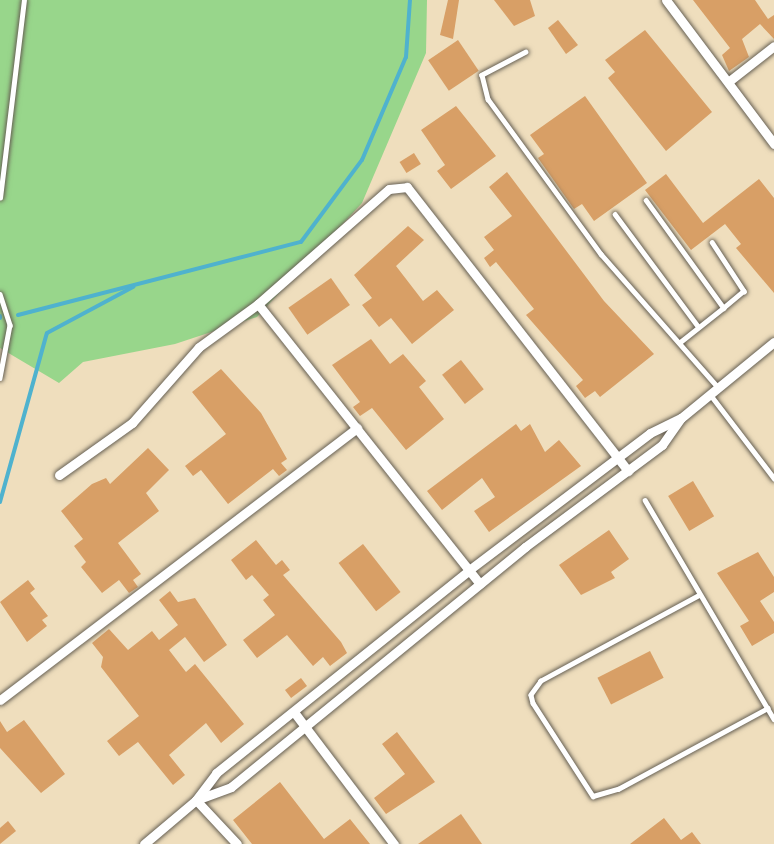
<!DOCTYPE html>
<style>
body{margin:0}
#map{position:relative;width:774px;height:844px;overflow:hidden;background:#efdebd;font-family:"Shantell Sans",sans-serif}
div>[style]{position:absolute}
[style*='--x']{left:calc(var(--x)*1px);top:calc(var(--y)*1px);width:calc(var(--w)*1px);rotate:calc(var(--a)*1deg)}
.green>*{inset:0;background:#98d68b}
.stream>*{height:4px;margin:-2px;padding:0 2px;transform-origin:2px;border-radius:2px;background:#4fb2ce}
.building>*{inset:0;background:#d89f66;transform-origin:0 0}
.roads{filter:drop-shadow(0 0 2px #666054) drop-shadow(0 0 2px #666054)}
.service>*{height:4.5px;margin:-2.25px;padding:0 2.25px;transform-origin:2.25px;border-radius:2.25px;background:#fff}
.minor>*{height:9px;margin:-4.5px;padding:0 4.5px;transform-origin:4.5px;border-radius:4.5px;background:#fff}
span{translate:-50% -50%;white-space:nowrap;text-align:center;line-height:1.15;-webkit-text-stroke:5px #fbf7ec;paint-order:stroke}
</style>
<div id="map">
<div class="green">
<i style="clip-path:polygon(0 0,427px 0,426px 53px,362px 203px,257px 317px,175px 344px,83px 362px,59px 383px,0 348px)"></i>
</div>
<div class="stream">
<i style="--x:18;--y:315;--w:292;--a:-14.5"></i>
<i style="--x:301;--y:242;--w:102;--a:-53.4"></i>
<i style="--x:362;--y:160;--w:112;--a:-66.9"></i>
<i style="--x:406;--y:57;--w:57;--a:-86"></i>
<i style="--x:0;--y:316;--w:2;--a:90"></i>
<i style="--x:0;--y:502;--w:175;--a:-74.5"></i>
<i style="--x:47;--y:333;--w:98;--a:-28.1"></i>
</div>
<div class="building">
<i style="clip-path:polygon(448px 0,459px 0,453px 39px,440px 35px)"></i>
<i style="clip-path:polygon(494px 0,530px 0,535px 16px,514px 26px)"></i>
<i style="clip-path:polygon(693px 0,755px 0,768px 19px,774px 15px,774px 39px,760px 24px,742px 39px,749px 57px,729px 71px,722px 55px,730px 48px)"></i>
<i style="clip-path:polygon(558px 20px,578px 45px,566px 54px,548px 28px)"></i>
<i style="clip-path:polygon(645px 30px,712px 112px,666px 151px,608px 78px,615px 72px,605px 60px)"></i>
<i style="left:458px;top:40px;width:37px;height:36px;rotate:56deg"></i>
<i style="clip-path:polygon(585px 96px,647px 183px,594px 221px,582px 204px,574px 209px,538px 158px,544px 154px,530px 135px)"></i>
<i style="clip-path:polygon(456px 106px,496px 156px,451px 189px,437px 171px,445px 165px,421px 130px)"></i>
<i style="left:414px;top:153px;width:13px;height:17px;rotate:58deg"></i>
<i style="clip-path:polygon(507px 172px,604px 301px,654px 354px,600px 397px,595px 391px,585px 398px,576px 386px,583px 380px,526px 315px,534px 309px,496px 262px,490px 267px,484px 258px,494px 250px,484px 237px,512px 216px,489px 187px)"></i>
<i style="clip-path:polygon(666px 174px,703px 223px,759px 179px,774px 198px,774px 293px,736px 248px,741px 244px,725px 224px,691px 250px,645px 190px)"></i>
<i style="clip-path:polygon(408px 226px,424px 240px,396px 266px,423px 301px,437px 290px,454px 310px,412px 344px,391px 318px,379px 327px,362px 305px,372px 298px,354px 275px)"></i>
<i style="left:331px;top:278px;width:33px;height:52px;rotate:55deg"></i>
<i style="clip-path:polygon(371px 339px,390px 364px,403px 354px,426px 381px,419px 387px,444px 419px,406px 450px,372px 408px,360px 416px,353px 407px,360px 402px,332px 365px)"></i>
<i style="left:461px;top:360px;width:37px;height:24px;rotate:52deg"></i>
<i style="clip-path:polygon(221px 369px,261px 413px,287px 459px,281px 463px,287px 470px,279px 476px,273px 469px,228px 504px,201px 470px,193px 476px,185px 466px,226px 434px,192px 392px)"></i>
<i style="clip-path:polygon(516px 424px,521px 431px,530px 424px,545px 452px,559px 440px,581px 466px,489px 532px,474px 511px,495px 497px,482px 478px,442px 510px,427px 491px)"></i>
<i style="clip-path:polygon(148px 448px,169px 470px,146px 493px,159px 511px,118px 543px,141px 574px,133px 580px,138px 587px,129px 593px,119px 580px,102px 593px,81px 567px,86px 562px,74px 546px,83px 539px,61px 511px,92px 484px,106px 478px,110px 484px)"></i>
<i style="left:693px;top:481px;width:41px;height:29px;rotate:59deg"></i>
<i style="clip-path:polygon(609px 530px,629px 559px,611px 572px,615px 578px,581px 595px,559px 565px)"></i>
<i style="clip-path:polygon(256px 540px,276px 565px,282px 560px,290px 570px,283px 575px,341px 642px,347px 653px,330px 666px,323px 657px,313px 666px,287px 635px,257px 658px,243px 640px,275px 615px,263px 600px,269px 595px,252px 575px,246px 580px,231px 560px)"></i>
<i style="left:363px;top:544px;width:61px;height:31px;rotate:52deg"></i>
<i style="clip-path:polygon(758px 552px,774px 577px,774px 592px,760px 601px,774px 622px,774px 633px,752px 646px,740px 626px,749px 621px,717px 573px)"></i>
<i style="clip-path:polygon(28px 580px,35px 589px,30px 593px,48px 616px,42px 620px,47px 626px,27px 642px,0 602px)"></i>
<i style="clip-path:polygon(170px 591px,178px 602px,195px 598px,227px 645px,204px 662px,185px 637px,169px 650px,186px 672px,195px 664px,244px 724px,221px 743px,206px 723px,169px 755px,185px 775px,173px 785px,138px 742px,119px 756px,107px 741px,139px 716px,101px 667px,103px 657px,92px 643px,109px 629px,128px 650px,152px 631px,159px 640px,178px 625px,159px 600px)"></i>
<i style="left:650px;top:651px;width:30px;height:59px;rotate:63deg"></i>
<i style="left:301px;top:678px;width:10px;height:20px;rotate:53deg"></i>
<i style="clip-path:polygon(24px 720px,65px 774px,41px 793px,0 748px,0 721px,7px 732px)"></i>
<i style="clip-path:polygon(397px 732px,435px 782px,386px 814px,374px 798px,405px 774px,382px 744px)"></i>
<i style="clip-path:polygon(280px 782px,324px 839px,350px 819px,370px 844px,252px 844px,233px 820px)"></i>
<i style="clip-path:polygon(461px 814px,482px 844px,418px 844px)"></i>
<i style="clip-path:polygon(664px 818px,681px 840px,692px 832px,701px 844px,630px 844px)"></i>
<i style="clip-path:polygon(8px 821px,16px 831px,0 844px,0 828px)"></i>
</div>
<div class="roads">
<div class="service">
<i style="--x:526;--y:52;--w:50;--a:152.4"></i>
<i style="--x:482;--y:75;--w:25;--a:76"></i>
<i style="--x:488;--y:99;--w:192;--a:53.9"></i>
<i style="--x:601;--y:254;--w:177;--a:48.7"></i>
<i style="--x:0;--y:198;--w:199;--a:-83.1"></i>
<i style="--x:646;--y:200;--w:133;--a:54.2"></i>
<i style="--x:724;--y:308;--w:55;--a:141.7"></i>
<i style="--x:615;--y:214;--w:139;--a:53.5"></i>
<i style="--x:712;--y:242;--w:59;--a:56.9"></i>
<i style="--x:744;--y:291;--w:26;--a:140"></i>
<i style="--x:0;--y:294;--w:33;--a:72"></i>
<i style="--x:10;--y:325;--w:54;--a:100.7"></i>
<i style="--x:710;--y:394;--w:106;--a:52.7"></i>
<i style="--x:645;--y:500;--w:254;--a:59.5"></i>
<i style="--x:700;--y:595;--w:181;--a:151.6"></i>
<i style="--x:541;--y:681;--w:17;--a:126"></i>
<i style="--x:531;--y:695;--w:8;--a:76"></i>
<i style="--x:533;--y:703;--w:111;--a:57.2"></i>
<i style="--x:593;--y:796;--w:26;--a:-16"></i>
<i style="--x:618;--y:789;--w:170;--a:-28.4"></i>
</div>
<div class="minor">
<i style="--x:666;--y:0;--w:180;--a:53.1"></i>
<i style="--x:728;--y:82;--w:58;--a:-38"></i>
<i style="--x:258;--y:304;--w:174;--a:-41.3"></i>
<i style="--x:389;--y:189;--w:18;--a:-6"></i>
<i style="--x:407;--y:187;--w:360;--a:52.1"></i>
<i style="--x:59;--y:475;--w:90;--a:-35.5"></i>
<i style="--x:132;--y:423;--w:101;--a:-48.6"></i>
<i style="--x:199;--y:347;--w:73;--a:-36.1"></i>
<i style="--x:258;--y:304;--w:357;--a:51.6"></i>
<i style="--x:0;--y:700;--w:449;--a:-37.3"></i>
<i style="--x:294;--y:712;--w:166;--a:52.9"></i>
<i style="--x:196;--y:800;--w:37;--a:-20"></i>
<i style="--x:231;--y:787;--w:380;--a:-39.2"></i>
<i style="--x:525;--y:547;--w:171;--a:-36.7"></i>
<i style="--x:662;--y:445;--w:33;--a:-55"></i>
<i style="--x:681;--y:418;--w:120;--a:-39.3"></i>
<i style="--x:196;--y:800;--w:60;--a:47"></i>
<i style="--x:144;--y:844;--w:68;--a:-40.2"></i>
<i style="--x:196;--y:800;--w:34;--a:-53"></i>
<i style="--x:216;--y:773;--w:324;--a:-38.7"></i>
<i style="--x:469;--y:570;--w:227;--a:-37.1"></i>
<i style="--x:650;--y:433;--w:34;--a:-26"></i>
</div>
</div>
</div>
